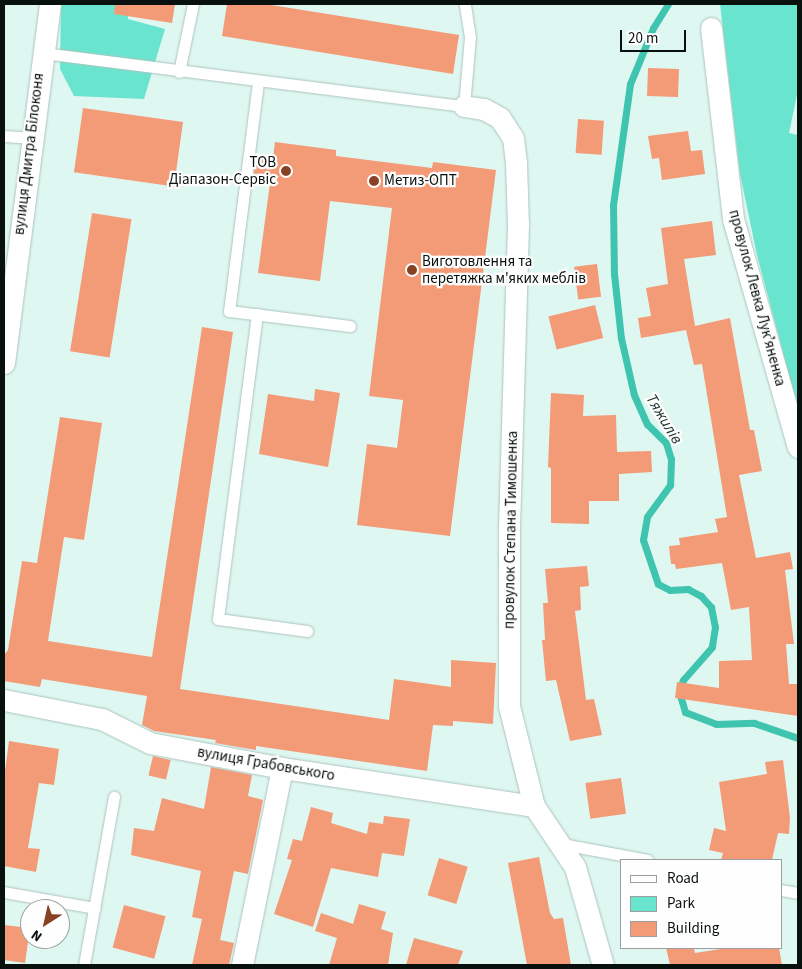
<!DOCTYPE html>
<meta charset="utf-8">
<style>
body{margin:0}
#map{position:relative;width:802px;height:969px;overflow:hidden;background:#dff7f1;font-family:"Source Sans 3",sans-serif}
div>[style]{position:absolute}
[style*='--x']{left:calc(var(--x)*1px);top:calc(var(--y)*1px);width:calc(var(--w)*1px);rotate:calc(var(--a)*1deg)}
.green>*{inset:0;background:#69e5cf}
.stream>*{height:7px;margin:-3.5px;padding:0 3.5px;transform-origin:3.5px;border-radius:3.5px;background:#3fc5af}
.building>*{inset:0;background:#f39a77;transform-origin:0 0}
.roads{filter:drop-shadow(0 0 1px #acc3be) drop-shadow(0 0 1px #acc3be)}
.lane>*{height:11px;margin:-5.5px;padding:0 5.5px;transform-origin:5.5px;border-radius:5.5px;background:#fff}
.street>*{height:21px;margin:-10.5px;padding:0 10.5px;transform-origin:10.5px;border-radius:10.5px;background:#fff}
.dots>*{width:14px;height:14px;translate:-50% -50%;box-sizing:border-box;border:2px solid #fefefe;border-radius:50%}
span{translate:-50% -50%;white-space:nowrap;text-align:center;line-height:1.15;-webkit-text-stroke:4.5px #fefefe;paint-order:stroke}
.street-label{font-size:15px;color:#09110f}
.poi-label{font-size:15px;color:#09110f}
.right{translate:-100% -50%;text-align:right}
.left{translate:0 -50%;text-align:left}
.water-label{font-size:16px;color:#1c322d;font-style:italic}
.frame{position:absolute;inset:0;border:5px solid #09110f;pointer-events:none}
.legend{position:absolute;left:620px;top:859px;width:162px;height:90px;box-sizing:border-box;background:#fefefe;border:1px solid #9c9f9e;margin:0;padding:6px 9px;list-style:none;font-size:15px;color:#09110f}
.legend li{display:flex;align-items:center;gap:10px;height:25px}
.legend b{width:25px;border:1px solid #9c9f9e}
.north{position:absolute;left:20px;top:899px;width:50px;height:50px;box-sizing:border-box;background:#fefefe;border:1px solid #9c9f9e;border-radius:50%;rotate:215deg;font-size:14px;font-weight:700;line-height:20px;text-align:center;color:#09110f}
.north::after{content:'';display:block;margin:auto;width:18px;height:22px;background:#894123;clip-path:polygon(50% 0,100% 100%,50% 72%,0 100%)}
.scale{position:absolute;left:620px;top:30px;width:66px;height:22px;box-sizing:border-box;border:2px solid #09110f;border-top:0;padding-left:6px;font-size:15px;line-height:18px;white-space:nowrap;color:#09110f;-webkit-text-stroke:4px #fefefe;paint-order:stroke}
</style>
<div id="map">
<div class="green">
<i style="clip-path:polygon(61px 4px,128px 4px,128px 19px,165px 29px,144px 99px,74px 96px,60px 69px)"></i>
<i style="clip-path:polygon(720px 4px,798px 4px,798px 90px,789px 133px,798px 135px,798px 409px,757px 255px,740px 174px)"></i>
</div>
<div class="stream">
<i style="--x:668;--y:4;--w:28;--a:122"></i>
<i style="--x:653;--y:28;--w:61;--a:112.3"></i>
<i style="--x:630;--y:84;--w:122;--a:98"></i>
<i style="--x:613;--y:205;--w:69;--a:89.2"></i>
<i style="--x:614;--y:274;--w:64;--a:83.8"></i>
<i style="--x:621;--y:338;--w:58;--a:77.2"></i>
<i style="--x:634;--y:395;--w:32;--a:66"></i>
<i style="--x:647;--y:424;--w:27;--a:45"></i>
<i style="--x:666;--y:443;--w:17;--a:73"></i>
<i style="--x:671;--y:459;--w:26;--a:92"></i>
<i style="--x:670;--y:485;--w:39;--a:126"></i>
<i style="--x:647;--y:517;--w:23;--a:100"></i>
<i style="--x:643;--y:540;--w:46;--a:71.2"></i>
<i style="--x:658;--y:584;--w:13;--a:27"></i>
<i style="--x:670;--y:590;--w:18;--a:-3"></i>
<i style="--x:688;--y:589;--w:15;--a:28"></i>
<i style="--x:701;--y:596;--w:15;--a:48"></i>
<i style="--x:711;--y:607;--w:20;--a:79"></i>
<i style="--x:715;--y:627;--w:20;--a:99"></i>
<i style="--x:712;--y:647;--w:44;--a:131.3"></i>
<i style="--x:683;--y:680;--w:13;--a:108"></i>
<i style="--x:679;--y:692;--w:21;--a:73"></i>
<i style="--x:685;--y:712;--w:33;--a:21"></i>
<i style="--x:716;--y:724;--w:38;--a:-2"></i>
<i style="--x:754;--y:723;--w:46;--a:18.8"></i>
</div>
<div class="building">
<i style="clip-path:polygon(115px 4px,175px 4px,172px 23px,114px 14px)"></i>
<i style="clip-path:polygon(227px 4px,265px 4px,459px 35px,453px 74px,222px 36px)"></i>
<i style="left:648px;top:68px;width:31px;height:28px;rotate:2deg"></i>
<i style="left:83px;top:108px;width:101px;height:65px;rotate:8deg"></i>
<i style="left:578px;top:119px;width:26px;height:34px;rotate:4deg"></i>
<i style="clip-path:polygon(688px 131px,691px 151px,702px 150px,705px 174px,662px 180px,659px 158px,652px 159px,648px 136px)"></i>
<i style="clip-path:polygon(275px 142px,336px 150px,336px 156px,432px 168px,433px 162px,496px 170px,450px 536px,357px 525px,367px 444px,397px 448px,403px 400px,369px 396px,392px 208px,330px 201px,320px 281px,258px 273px,270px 183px,253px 180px,256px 156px,273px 158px)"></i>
<i style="left:92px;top:213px;width:40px;height:140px;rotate:9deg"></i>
<i style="clip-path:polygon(712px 221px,716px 255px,684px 259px,695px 326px,730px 318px,750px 430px,754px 430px,762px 471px,739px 475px,756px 558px,790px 552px,793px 569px,785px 570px,794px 644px,786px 644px,789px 684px,798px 684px,798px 716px,675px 698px,677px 682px,719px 688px,719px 661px,752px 660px,749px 607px,731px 610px,722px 563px,676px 569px,675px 564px,671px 564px,669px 546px,680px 545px,679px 538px,718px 532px,715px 519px,727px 517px,702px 364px,694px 365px,686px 330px,641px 338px,638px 318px,651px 316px,646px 288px,668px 284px,661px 228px)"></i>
<i style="left:597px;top:264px;width:33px;height:23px;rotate:83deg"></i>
<i style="left:595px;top:305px;width:34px;height:48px;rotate:76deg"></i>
<i style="clip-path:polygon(202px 327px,233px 332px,180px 689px,389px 720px,394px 679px,451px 687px,451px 660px,496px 663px,493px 724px,453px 721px,453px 726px,433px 725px,427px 771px,256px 746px,256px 750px,215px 743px,216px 740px,154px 731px,142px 725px,147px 696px,42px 679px,40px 687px,4px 681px,4px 655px,8px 650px,22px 561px,37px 563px,60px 417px,102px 423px,84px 540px,64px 537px,48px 641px,152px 657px)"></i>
<i style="clip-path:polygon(315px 389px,340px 393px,328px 467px,259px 454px,268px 394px,314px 401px)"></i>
<i style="clip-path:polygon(551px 393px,584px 395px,583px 416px,616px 415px,617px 452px,651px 451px,652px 472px,619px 474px,619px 501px,589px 501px,589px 524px,551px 523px,551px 468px,548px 467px)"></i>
<i style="clip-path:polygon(587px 566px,589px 586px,580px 587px,581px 610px,575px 611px,586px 700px,594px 699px,602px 735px,570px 741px,556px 680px,546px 681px,542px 640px,545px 640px,543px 603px,548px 603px,545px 569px)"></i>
<i style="clip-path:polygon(9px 741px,59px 749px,54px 785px,39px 783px,28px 848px,40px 849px,36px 872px,4px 866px,4px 778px)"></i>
<i style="left:153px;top:756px;width:18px;height:20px;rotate:13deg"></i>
<i style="clip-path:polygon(783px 760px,790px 818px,789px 834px,778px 833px,772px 860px,721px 860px,723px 853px,709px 850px,714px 828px,726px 831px,719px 782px,767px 774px,765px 762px)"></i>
<i style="clip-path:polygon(211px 767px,252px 775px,248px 796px,263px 800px,248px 874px,234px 871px,220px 940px,234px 943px,229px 965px,192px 965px,202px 919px,192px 917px,201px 871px,131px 855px,134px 828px,154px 831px,162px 798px,204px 809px)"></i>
<i style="left:621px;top:778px;width:36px;height:36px;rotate:82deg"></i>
<i style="clip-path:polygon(311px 807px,333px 813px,331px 823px,367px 834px,369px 822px,383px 824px,384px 816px,410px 819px,404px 856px,382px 853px,378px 877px,331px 868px,313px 927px,274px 914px,292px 860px,287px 859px,293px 839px,302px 841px)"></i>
<i style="clip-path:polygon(539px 857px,550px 913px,554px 919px,563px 918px,571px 965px,527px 965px,508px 863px)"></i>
<i style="left:439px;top:858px;width:30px;height:39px;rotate:17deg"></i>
<i style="clip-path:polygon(359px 904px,386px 912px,381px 929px,393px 933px,388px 965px,329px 965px,337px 938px,315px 931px,321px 913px,353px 924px)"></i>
<i style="left:124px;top:905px;width:43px;height:44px;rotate:15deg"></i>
<i style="clip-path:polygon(4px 925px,30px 928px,25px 963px,4px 960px)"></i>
<i style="clip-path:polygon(414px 938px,463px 951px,458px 965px,406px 965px)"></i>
<i style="clip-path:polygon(666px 948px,694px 948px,695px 953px,727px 948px,779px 948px,782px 965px,670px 965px)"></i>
</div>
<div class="roads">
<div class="lane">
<i style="--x:43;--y:53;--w:424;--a:7.2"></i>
<i style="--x:464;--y:106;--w:69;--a:-85"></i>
<i style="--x:470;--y:37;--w:33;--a:-99"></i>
<i style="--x:179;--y:72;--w:69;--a:-78.4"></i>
<i style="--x:258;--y:82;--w:231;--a:97.2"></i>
<i style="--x:229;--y:311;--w:122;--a:7.1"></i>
<i style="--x:4;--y:136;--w:26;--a:4"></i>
<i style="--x:257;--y:314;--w:307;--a:97.3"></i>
<i style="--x:218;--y:619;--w:90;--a:7.7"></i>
<i style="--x:562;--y:844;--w:87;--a:10.5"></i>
<i style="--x:781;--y:890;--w:17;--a:10"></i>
<i style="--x:4;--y:892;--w:92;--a:10"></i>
<i style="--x:84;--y:965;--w:171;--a:-79.9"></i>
</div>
<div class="street">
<i style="--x:711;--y:28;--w:192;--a:83.4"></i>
<i style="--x:733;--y:219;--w:237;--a:74.1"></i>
<i style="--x:464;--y:106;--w:20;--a:9"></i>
<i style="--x:484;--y:109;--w:18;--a:29"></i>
<i style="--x:500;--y:118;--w:24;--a:57"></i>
<i style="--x:513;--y:138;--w:24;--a:83"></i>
<i style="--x:516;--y:162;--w:62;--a:88.2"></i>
<i style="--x:518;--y:224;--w:305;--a:91.7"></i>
<i style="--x:509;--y:529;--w:177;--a:90"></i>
<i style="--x:509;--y:706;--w:103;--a:76"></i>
<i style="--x:534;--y:806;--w:73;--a:56.1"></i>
<i style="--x:575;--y:867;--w:102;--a:74.1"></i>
<i style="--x:4;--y:363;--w:362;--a:-82.7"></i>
<i style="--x:4;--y:700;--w:100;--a:11"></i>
<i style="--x:102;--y:719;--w:54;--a:26.6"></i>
<i style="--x:150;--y:743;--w:134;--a:10.7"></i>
<i style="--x:282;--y:768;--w:255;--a:8.6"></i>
<i style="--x:242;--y:965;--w:201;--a:-78.5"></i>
</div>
</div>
<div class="dots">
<i style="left:286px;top:171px;background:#894123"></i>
<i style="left:374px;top:181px;background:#894123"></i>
<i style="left:412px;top:270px;background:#894123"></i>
</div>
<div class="street-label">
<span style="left:29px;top:154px;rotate:-83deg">вулиця Дмитра Білоконя</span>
<span style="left:757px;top:298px;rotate:75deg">провулок Левка Лукʼяненка</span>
<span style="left:511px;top:530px;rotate:-89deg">провулок Степана Тимошенка</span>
<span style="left:266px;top:764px;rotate:10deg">вулиця Грабовського</span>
</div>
<div class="poi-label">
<span class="right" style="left:276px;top:171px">ТОВ<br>Діапазон-Сервіс</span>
<span class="left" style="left:384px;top:181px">Метиз-ОПТ</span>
<span class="left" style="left:422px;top:270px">Виготовлення та<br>перетяжка м'яких меблів</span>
</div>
<div class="water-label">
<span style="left:664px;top:419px;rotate:59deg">Тяжилів</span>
</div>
<div class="frame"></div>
<ul class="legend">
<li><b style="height:6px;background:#fff"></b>Road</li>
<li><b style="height:14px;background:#69e5cf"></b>Park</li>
<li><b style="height:14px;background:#f39a77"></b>Building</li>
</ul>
<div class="north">N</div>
<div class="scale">20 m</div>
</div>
